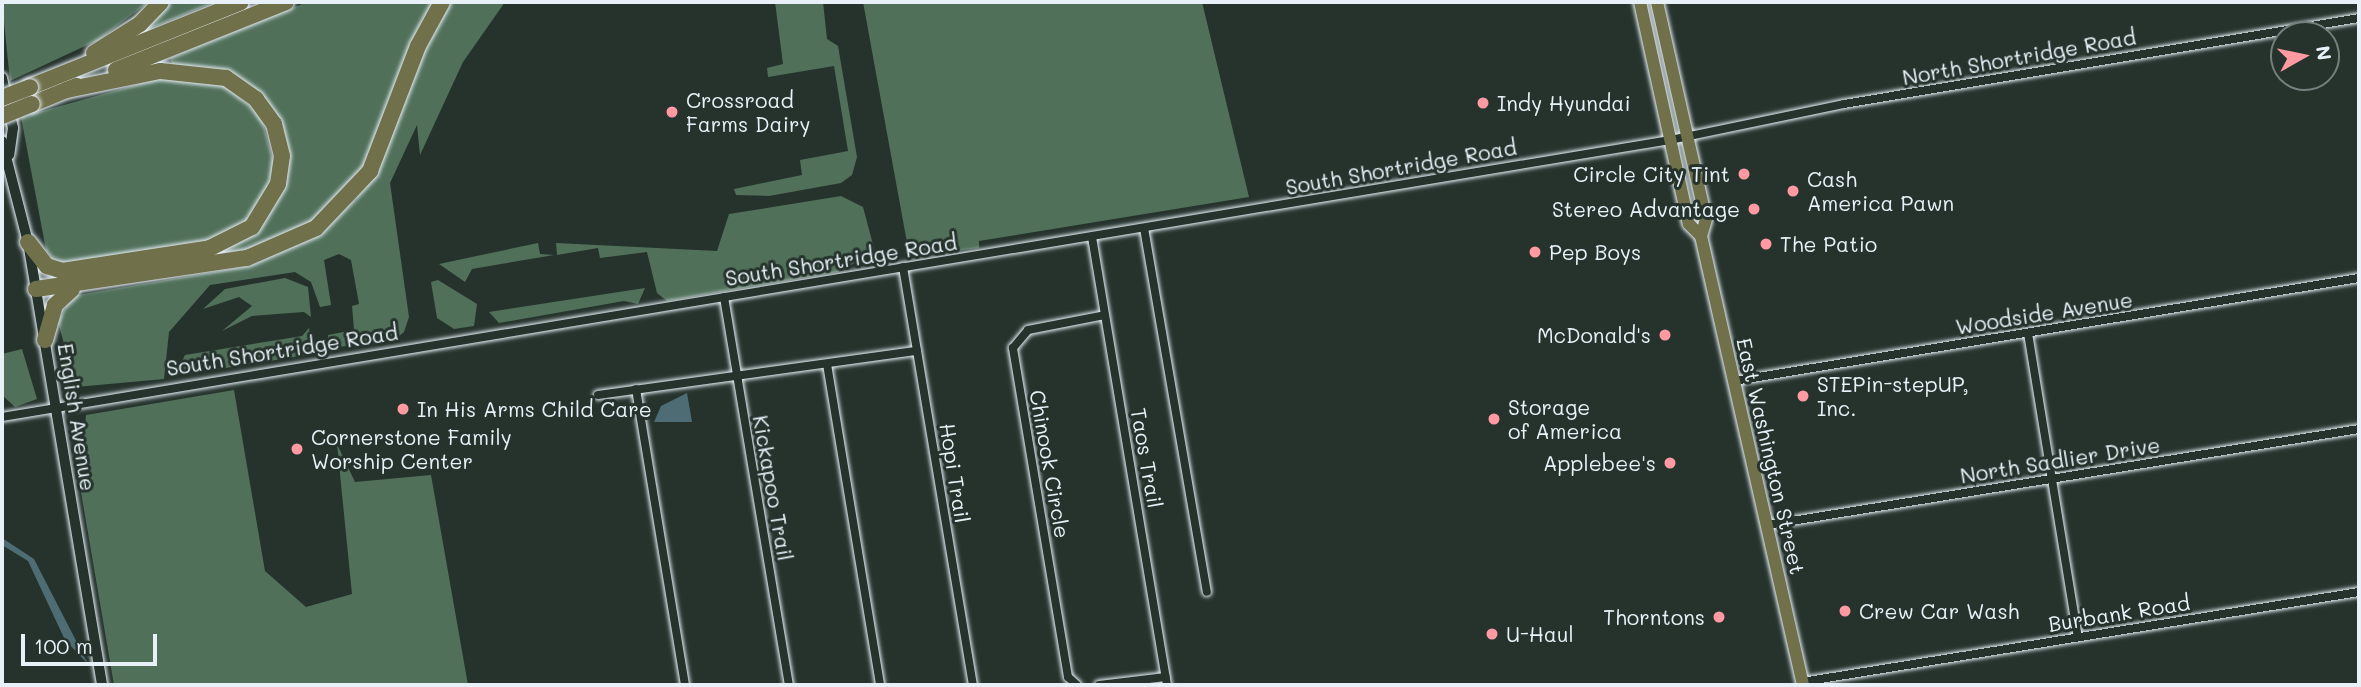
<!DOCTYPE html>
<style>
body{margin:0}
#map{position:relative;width:2361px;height:687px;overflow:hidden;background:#26332d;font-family:Mali,sans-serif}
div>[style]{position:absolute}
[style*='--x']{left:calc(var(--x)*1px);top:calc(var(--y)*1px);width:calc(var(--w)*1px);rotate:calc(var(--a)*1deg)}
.green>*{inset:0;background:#50705a}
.water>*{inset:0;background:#4d6c74}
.roads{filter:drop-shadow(0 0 2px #e8f1f8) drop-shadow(0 0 2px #e8f1f8)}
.minor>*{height:8px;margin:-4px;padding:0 4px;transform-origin:4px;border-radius:4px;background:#26332d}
.tertiary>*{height:10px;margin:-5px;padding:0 5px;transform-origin:5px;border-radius:5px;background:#26332d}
.primary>*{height:12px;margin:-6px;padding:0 6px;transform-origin:6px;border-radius:6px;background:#70704a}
.motorway>*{height:16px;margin:-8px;padding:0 8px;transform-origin:8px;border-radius:8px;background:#70704a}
.bridges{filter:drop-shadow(0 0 2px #e8f1f8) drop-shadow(0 0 2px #e8f1f8)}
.motorway-bridge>*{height:16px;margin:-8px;padding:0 8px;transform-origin:8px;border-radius:8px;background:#70704a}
.dots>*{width:19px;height:19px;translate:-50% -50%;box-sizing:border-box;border:4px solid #26332d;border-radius:50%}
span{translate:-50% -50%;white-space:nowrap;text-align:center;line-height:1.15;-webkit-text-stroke:6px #26332d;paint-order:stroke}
.street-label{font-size:21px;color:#e8f1f8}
.poi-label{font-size:21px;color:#e8f1f8}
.left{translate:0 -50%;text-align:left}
.right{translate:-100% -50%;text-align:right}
.frame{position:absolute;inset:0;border:4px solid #e8f1f8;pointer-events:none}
.north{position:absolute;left:2270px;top:21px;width:70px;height:70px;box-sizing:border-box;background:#26332d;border:2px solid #747f7e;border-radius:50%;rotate:81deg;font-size:19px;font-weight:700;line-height:28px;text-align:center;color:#e8f1f8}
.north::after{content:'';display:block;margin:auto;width:24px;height:32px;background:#ff9aa2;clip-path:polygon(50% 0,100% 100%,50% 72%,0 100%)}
.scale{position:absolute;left:21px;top:634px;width:136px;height:32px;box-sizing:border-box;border:4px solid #e8f1f8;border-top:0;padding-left:9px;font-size:21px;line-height:24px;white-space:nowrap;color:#e8f1f8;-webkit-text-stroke:5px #26332d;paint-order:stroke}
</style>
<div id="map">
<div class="green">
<i style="clip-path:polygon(2px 2px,149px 2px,98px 40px,10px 81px)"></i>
<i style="clip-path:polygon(167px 2px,215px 2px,141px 32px)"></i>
<i style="clip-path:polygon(307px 2px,437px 2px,376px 152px,330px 212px,275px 245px,166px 263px,262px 225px,284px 182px,284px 135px,222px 70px,172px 64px,170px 58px)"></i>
<i style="clip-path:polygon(449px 2px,505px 2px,463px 62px,420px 155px,417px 125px,390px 183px,409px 317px,404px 332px,393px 341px,329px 348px,328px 335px,354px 330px,352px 306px,359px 304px,351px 260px,339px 254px,324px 260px,331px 305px,320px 307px,311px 282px,295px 272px,210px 285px,169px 332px,164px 379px,76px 387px,58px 322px,72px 296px,250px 266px,301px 243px,356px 200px,388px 147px,419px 57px)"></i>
<i style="clip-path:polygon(775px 2px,823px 2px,827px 39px,838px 46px,857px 157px,852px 175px,841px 183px,769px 196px,736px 195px,734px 189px,802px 175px,800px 160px,848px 151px,834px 66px,768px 77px,767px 68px,783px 64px)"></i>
<i style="clip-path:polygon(863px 2px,1202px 2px,1249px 197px,979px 241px,979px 248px,929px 254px,908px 248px)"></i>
<i style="clip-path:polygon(168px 76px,223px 84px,261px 116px,274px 164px,260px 211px,227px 238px,64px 264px,54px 259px,46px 250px,21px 117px)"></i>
<i style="clip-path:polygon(841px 196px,863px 207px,875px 252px,838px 272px,667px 301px,657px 293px,647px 252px,600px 258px,598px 248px,557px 255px,556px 243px,717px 251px,729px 214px)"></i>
<i style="clip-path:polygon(538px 243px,540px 254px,554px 255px,472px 269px,465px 282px,439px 264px)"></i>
<i style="clip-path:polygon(285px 278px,308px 287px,311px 317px,304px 312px,252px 316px,222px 331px,252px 306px,239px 297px,203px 309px,225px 289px)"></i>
<i style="clip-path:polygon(438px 280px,477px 304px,474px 326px,454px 329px,437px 318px,431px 282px)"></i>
<i style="clip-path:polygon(645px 288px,638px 304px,624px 301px,499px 323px,489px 312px)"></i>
<i style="clip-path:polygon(309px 328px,313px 354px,188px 374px,179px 367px,185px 355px,302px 336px)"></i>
<i style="clip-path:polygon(22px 349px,37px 399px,15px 407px,2px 395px,2px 354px)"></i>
<i style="clip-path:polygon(234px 390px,265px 571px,306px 607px,352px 594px,337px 444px,355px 482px,431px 475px,468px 685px,114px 685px,80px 486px,86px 415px)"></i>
</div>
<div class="water">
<i style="clip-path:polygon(687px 393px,692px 422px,654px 422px,661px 406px)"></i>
<i style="clip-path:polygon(2px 538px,34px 559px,88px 664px,65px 640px,28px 561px,2px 545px)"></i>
</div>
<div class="roads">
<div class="minor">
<i style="--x:1144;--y:228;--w:369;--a:80.2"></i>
<i style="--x:1092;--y:237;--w:454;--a:80.5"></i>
<i style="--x:903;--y:267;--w:424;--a:80.5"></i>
<i style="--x:724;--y:297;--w:393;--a:80.5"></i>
<i style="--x:2028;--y:333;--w:308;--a:80.7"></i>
<i style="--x:827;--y:364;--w:325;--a:80.6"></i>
<i style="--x:1734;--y:381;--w:633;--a:-9.36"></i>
<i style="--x:636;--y:389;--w:300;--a:80.6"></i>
<i style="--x:598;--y:395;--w:322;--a:-7.9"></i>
<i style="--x:2;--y:417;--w:1691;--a:-9.43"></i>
<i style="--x:1670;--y:140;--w:178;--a:-11.7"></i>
<i style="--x:1844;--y:104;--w:522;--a:-9.48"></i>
<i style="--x:1767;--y:525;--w:600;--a:-9.21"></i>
<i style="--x:1802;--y:682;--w:564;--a:-9.18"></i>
<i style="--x:1077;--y:685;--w:12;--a:-138"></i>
<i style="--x:1068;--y:677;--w:334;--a:-99.5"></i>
<i style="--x:1013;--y:348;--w:23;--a:-50"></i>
<i style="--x:1028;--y:330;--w:78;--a:-11"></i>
<i style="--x:1099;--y:685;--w:67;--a:-6.8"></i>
</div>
<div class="tertiary">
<i style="--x:2;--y:78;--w:51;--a:77.6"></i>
<i style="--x:13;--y:128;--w:27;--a:98"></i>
<i style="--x:2;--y:141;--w:104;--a:75.6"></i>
<i style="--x:28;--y:242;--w:449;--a:80.5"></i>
</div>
<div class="primary">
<i style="--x:1640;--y:2;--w:227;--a:77.6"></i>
<i style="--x:1689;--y:224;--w:17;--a:45"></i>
<i style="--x:1657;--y:2;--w:222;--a:77.3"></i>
<i style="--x:1706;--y:219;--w:18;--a:106"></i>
<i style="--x:1701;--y:236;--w:460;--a:77.2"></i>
</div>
<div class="motorway">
<i style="--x:94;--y:53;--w:54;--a:-32.2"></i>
<i style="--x:140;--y:24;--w:30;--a:-46"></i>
<i style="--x:116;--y:70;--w:183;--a:-21.8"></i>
<i style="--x:30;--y:87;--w:227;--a:-21.9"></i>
<i style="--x:32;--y:104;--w:48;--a:-22.2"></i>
<i style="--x:28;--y:242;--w:31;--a:52"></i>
<i style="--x:47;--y:266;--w:16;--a:18"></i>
<i style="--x:62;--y:271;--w:150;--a:-8.8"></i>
<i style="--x:210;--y:248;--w:47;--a:-26.6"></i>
<i style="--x:252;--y:227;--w:50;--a:-58.8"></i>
<i style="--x:278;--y:184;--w:28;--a:-82"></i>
<i style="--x:282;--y:156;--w:33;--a:-104"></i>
<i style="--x:274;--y:124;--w:31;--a:-126"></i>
<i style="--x:256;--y:99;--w:37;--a:-145"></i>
<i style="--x:226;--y:78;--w:66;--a:-173.9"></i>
<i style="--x:160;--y:71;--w:95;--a:168.5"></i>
<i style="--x:36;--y:289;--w:213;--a:-8.4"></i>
<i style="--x:247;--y:258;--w:75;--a:-23.5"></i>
<i style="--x:316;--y:228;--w:79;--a:-46.5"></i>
<i style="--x:370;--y:171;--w:134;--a:-69"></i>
<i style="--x:418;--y:46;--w:50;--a:-61.4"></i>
<i style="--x:45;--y:340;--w:36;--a:-74"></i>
<i style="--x:55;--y:305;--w:23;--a:-43"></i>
</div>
</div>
<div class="bridges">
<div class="motorway-bridge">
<i style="--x:2;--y:98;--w:30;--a:-21"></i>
<i style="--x:2;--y:116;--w:32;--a:-22"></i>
</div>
</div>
<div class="dots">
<i style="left:1483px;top:103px;background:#ff9aa2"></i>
<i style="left:672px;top:112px;background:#ff9aa2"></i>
<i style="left:1744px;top:174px;background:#ff9aa2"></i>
<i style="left:1793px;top:191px;background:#ff9aa2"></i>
<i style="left:1754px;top:209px;background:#ff9aa2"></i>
<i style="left:1766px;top:244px;background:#ff9aa2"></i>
<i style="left:1535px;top:252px;background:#ff9aa2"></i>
<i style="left:1665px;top:335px;background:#ff9aa2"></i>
<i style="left:1803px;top:396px;background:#ff9aa2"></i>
<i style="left:403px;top:409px;background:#ff9aa2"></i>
<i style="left:1494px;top:419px;background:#ff9aa2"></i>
<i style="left:297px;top:449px;background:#ff9aa2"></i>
<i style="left:1670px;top:463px;background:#ff9aa2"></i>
<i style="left:1845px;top:611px;background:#ff9aa2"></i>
<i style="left:1719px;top:617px;background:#ff9aa2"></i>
<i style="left:1492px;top:634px;background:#ff9aa2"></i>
</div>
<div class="street-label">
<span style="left:2019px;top:57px;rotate:-10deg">North Shortridge Road</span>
<span style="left:1401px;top:167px;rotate:-10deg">South Shortridge Road</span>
<span style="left:841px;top:260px;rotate:-9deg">South Shortridge Road</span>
<span style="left:2044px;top:313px;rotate:-9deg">Woodside Avenue</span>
<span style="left:282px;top:350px;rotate:-9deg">South Shortridge Road</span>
<span style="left:77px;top:417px;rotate:81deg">English Avenue</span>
<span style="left:1771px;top:456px;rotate:77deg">East Washington Street</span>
<span style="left:1147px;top:458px;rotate:80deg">Taos Trail</span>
<span style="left:2060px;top:460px;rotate:-9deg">North Sadlier Drive</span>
<span style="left:1050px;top:464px;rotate:80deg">Chinook Circle</span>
<span style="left:955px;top:473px;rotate:81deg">Hopi Trail</span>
<span style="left:773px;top:488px;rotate:80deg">Kickapoo Trail</span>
<span style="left:2119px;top:613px;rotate:-9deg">Burbank Road</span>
</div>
<div class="poi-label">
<span class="left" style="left:686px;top:112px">Crossroad<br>Farms Dairy</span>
<span class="left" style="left:1497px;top:103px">Indy Hyundai</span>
<span class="right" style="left:1730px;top:174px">Circle City Tint</span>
<span class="left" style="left:1807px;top:191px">Cash<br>America Pawn</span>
<span class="right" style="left:1740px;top:209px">Stereo Advantage</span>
<span class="left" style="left:1780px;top:244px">The Patio</span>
<span class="left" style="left:1549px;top:252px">Pep Boys</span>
<span class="right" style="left:1651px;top:335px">McDonald's</span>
<span class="left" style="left:1817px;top:396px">STEPin-stepUP,<br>Inc.</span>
<span class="left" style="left:1508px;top:419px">Storage<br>of America</span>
<span class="left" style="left:417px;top:409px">In His Arms Child Care</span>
<span class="left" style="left:311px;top:449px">Cornerstone Family<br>Worship Center</span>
<span class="right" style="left:1656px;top:463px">Applebee's</span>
<span class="left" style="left:1859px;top:611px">Crew Car Wash</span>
<span class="right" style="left:1705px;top:617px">Thorntons</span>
<span class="left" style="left:1506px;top:634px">U-Haul</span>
</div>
<div class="frame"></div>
<div class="north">N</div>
<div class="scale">100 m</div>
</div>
